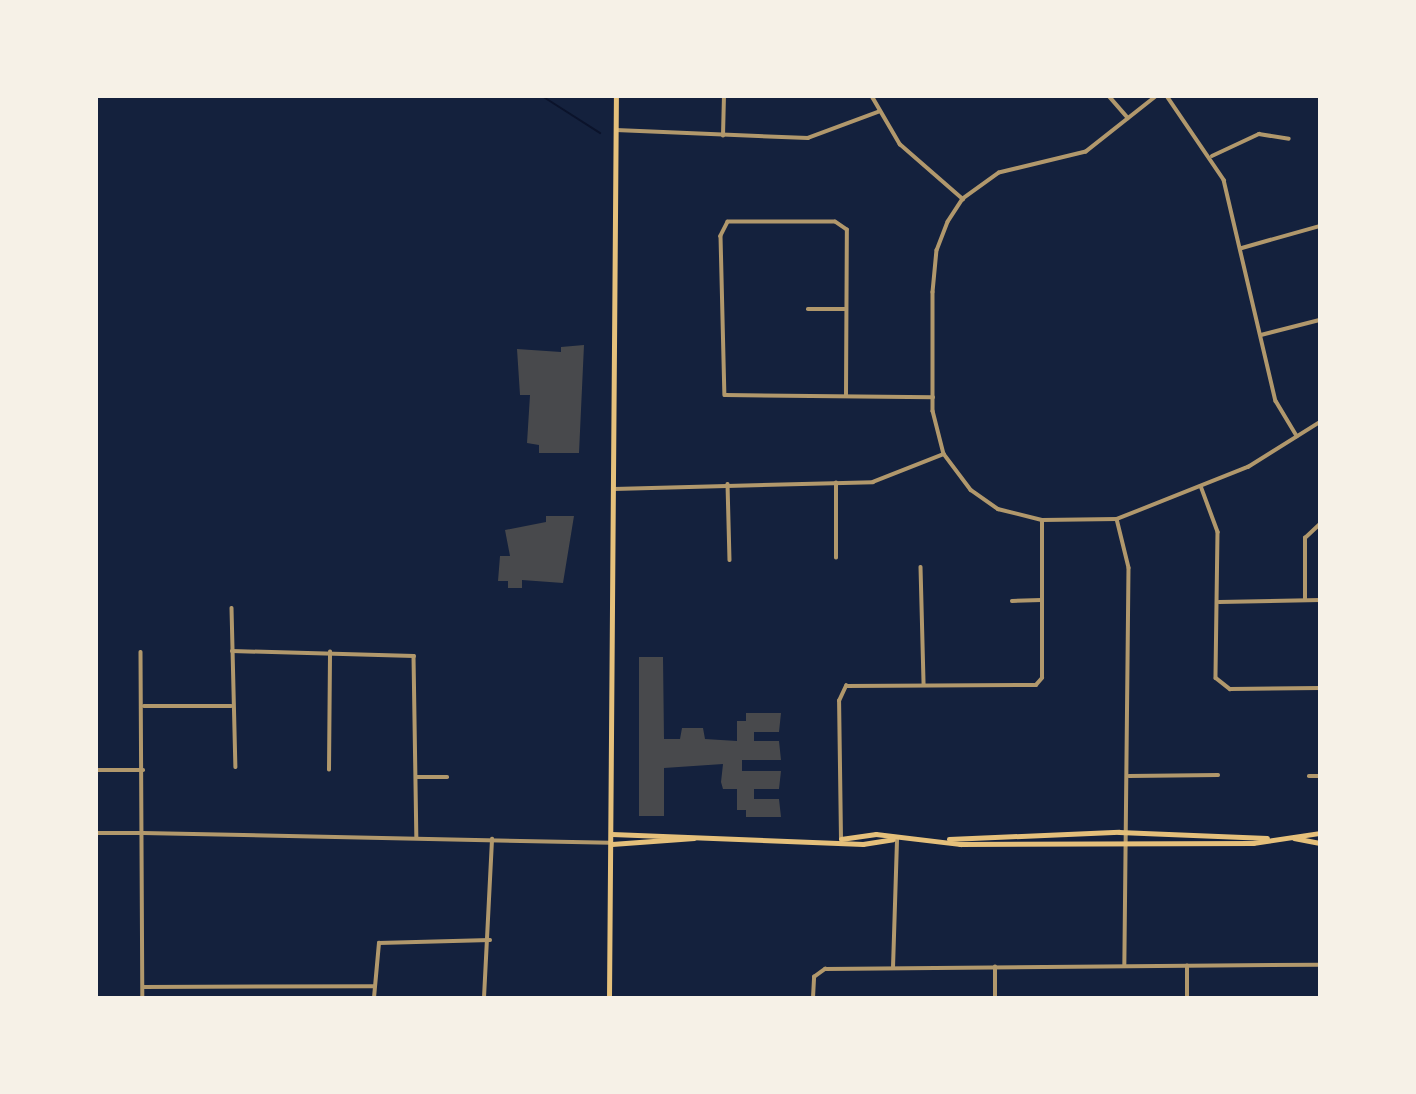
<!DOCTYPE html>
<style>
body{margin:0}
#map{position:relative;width:1416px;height:1094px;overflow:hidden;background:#14213d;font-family:Mulish,sans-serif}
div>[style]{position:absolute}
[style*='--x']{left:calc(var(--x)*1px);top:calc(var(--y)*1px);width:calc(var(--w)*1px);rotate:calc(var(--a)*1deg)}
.stream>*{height:2px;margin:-1px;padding:0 1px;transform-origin:1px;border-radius:1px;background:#0b132b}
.building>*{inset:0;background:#48494c}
.minor>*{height:3.5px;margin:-1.75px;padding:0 1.75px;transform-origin:1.75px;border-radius:1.75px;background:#b1986c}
.tertiary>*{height:3.5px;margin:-1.75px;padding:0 1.75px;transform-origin:1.75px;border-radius:1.75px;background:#b1986c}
.secondary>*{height:4.5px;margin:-2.25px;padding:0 2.25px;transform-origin:2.25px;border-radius:2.25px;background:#e5c07b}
span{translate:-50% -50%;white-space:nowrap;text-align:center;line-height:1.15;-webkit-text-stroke:7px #f6f1e7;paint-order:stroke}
.frame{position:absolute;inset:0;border:98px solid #f6f1e7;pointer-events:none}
</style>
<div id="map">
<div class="stream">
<i style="--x:542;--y:96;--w:69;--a:32.5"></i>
</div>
<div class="building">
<i style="clip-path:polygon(584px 345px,579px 453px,539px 453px,539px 445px,527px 443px,530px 395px,520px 395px,517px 349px,561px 352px,561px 347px)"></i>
<i style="clip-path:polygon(546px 516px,574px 516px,563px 583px,522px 580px,522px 588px,508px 588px,508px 581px,498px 581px,500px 556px,510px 556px,505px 530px,546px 522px)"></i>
<i style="clip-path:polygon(639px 657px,663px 657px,664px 739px,680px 739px,682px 728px,703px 728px,705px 739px,737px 741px,737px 721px,746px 721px,746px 713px,781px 713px,779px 732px,754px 732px,754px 741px,779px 741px,781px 760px,742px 760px,742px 771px,781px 771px,779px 789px,754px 789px,754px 799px,779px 799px,781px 817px,746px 817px,746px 810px,737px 810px,737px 789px,723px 789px,721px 782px,723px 764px,664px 768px,664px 816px,639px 816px)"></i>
</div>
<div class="minor">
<i style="--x:872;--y:96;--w:56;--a:59.7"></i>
<i style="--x:900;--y:144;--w:84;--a:41.1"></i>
<i style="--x:1109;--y:96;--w:29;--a:49"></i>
<i style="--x:1157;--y:96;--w:90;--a:141.7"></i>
<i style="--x:1086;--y:152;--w:89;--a:166.4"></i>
<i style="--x:999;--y:173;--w:44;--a:144.2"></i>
<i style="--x:963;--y:199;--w:27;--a:123"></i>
<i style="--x:948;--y:222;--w:30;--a:111"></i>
<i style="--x:937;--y:250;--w:42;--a:95.4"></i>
<i style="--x:933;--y:292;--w:119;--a:90"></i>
<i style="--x:933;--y:411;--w:44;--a:75.7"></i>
<i style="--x:944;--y:454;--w:45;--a:53.1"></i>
<i style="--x:971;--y:490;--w:33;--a:35"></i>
<i style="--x:998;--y:509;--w:45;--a:14"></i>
<i style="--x:1042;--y:520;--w:75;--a:-0.8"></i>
<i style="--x:1117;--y:519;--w:141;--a:-21.7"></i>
<i style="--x:1248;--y:467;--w:85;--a:-32"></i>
<i style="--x:1167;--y:96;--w:102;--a:55.8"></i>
<i style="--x:1224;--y:180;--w:227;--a:76.8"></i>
<i style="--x:1276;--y:401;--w:41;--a:59"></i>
<i style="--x:616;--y:130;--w:192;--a:2.4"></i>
<i style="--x:808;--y:138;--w:75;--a:-20.4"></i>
<i style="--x:723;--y:136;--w:40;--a:-88.6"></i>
<i style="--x:1212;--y:156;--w:52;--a:-25.1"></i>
<i style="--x:1259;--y:134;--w:30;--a:9"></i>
<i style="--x:1242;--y:248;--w:81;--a:-15.8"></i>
<i style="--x:808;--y:309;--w:38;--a:0"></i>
<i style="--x:1261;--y:335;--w:61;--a:-14.3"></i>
<i style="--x:846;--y:395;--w:165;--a:-89.7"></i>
<i style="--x:847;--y:230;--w:14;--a:-146"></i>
<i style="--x:835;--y:222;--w:107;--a:180"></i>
<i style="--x:728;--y:222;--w:16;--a:117"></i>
<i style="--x:721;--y:236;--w:159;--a:88.6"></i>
<i style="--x:725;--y:395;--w:208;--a:0.6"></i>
<i style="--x:728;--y:484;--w:76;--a:88.5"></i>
<i style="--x:1201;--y:486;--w:49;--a:69.7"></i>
<i style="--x:1218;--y:532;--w:146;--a:90.8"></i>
<i style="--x:1216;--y:678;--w:18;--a:38"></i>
<i style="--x:1230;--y:689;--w:90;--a:-0.6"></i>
<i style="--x:614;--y:489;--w:259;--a:-1.5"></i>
<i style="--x:873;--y:482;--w:76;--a:-21.5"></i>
<i style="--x:1117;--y:519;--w:50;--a:76.2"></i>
<i style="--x:1129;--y:568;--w:397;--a:90.6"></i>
<i style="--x:836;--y:558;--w:75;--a:-90"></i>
<i style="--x:921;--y:567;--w:118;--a:88.5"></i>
<i style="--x:1305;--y:599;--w:61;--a:-90"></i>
<i style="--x:1305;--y:538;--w:21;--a:-43"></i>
<i style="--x:1012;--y:601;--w:29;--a:-2"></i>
<i style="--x:1219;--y:602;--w:101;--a:-1.1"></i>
<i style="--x:232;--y:608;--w:159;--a:88.6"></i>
<i style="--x:232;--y:651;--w:182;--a:1.6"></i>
<i style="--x:414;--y:656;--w:181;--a:89.1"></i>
<i style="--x:141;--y:652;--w:346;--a:89.7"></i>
<i style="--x:144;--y:706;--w:87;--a:0"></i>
<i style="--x:96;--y:770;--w:47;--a:0"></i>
<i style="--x:329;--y:770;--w:118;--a:-89.5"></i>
<i style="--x:1129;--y:776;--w:89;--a:-0.6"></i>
<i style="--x:1309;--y:776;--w:11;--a:0"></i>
<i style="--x:417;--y:777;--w:30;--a:0"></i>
<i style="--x:96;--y:833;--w:47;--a:0"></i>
<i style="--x:841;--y:839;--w:138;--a:-90.8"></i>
<i style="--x:839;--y:701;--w:17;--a:-65"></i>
<i style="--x:846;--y:686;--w:190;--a:-0.3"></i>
<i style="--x:1036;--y:685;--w:9;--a:-49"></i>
<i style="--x:1042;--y:678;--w:157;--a:-90"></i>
<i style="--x:893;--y:968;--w:130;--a:-88.2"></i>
<i style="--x:143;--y:987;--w:231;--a:-0.2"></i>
<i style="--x:374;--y:998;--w:55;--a:-84.8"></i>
<i style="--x:379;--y:943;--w:111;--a:-1.5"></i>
<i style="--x:484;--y:998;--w:159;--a:-87.1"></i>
<i style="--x:813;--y:998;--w:21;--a:-87"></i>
<i style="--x:814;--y:977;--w:14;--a:-36"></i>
<i style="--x:825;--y:969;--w:495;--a:-0.5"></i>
<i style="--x:995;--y:998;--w:31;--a:-90"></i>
<i style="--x:1187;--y:998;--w:32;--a:-90"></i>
</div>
<div class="tertiary">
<i style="--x:143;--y:833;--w:467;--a:1.2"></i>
</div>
<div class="secondary">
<i style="--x:612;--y:834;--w:251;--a:2.3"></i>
<i style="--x:863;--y:844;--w:30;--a:-9"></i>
<i style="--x:1294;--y:838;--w:26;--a:11"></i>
<i style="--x:841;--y:839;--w:35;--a:-8"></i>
<i style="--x:876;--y:834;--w:85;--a:6.8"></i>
<i style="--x:960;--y:844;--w:293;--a:-0.2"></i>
<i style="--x:1253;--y:843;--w:68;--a:-8.5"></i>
<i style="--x:949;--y:839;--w:170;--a:-2.4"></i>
<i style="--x:1119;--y:832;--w:148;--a:2.3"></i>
<i style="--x:612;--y:844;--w:82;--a:-4.2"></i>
<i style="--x:609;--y:998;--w:902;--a:-89.56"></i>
</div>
<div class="frame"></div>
</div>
